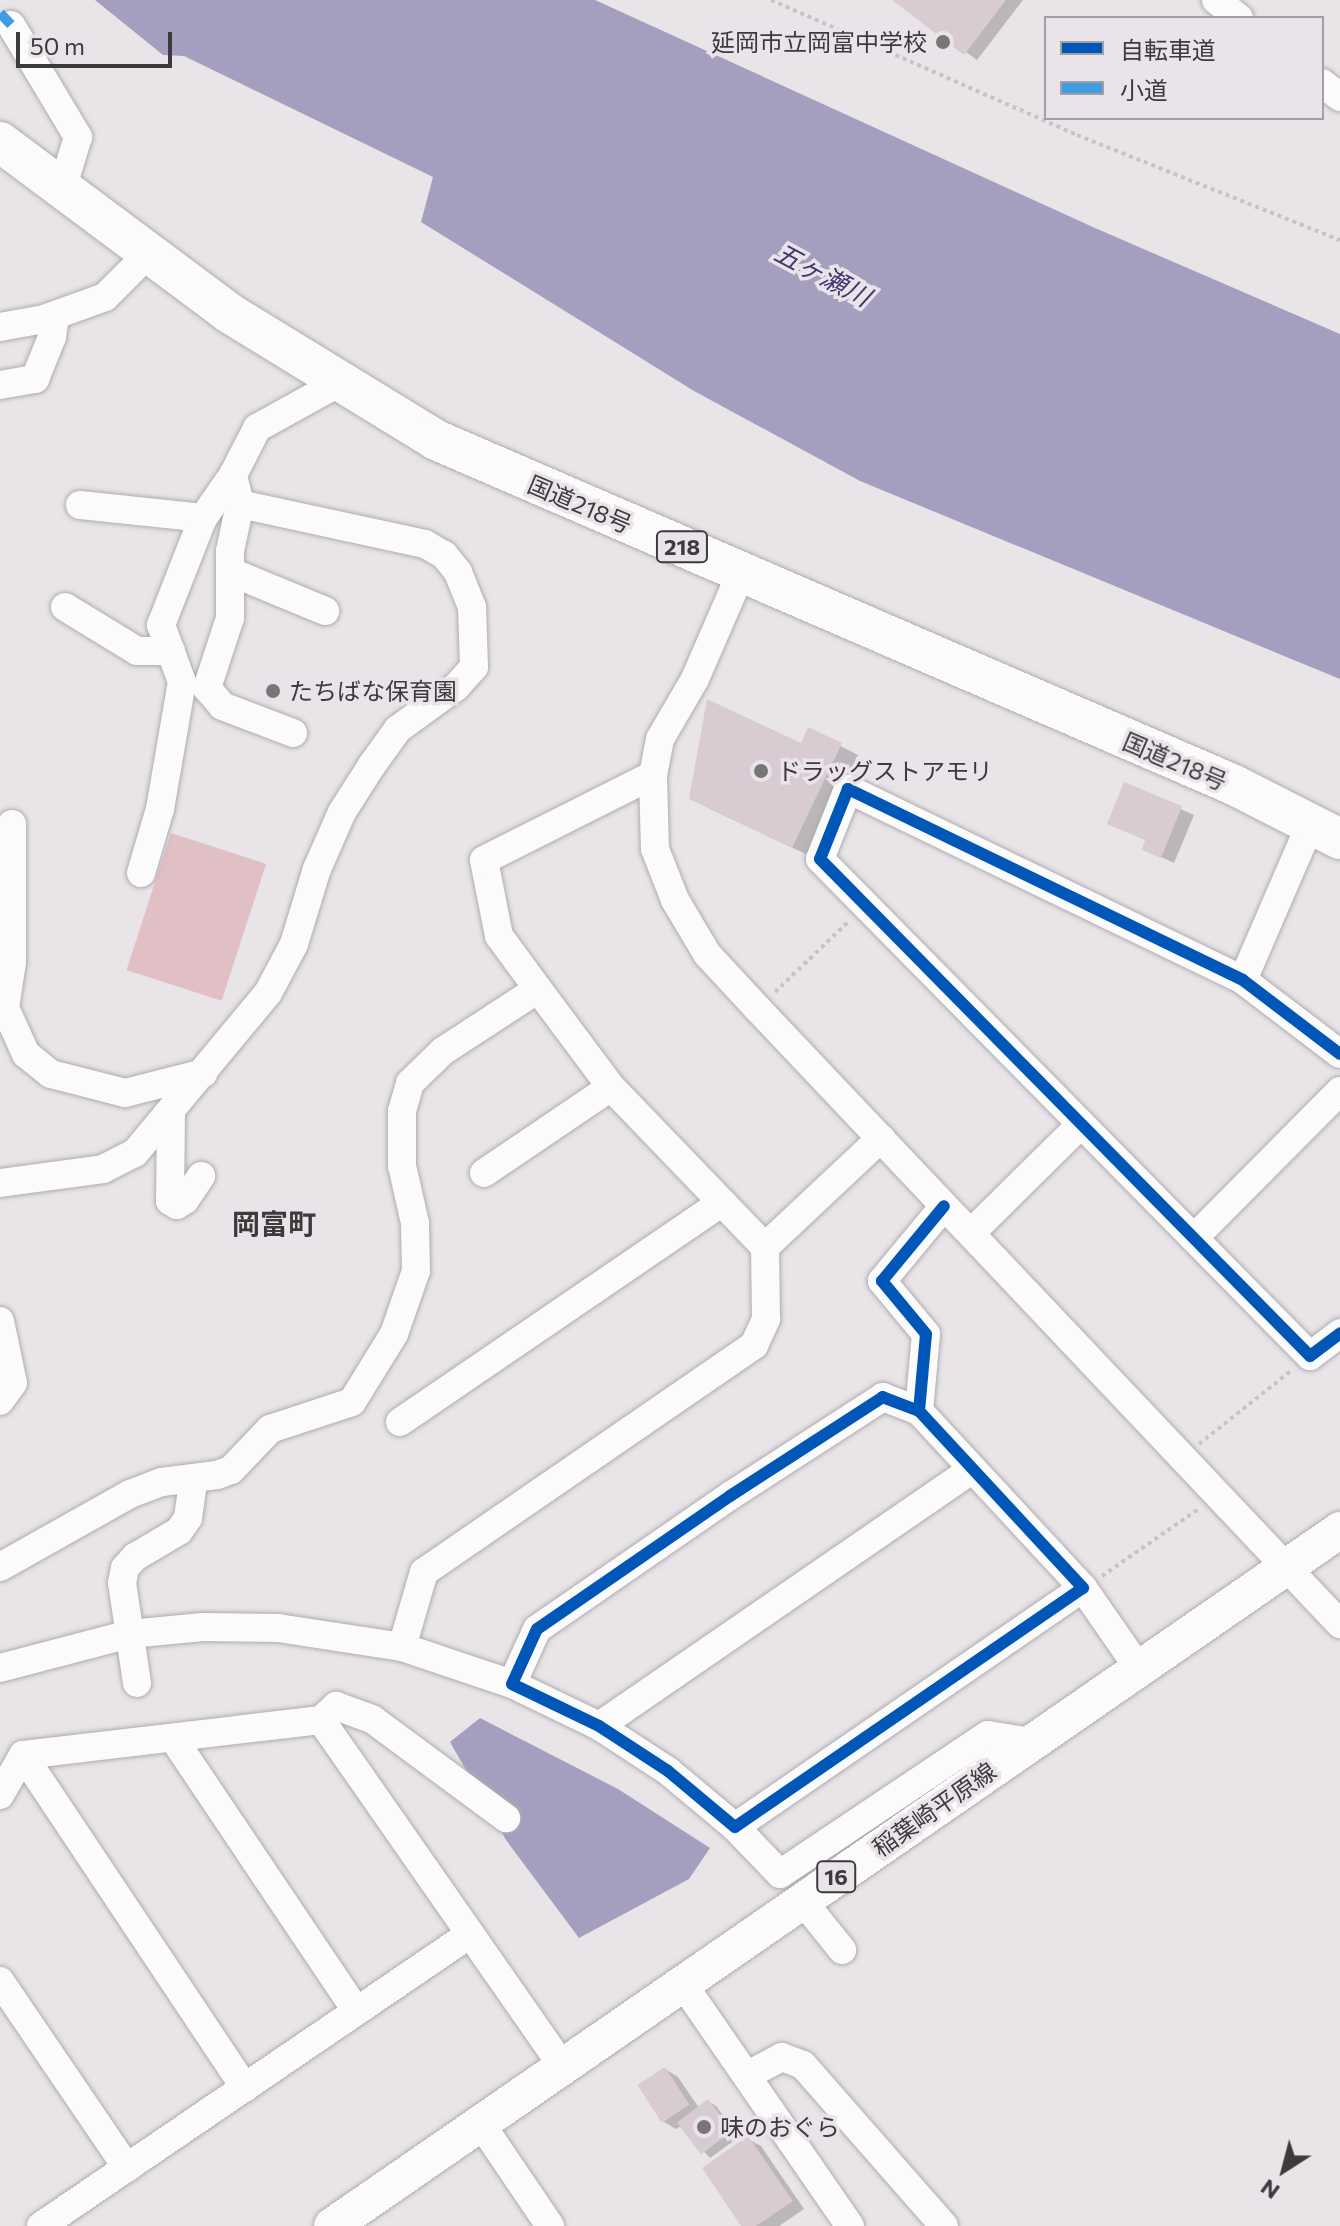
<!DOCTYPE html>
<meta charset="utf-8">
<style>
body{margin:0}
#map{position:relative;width:1340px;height:2226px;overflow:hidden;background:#e9e4e8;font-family:Commissioner,"Noto Sans JP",sans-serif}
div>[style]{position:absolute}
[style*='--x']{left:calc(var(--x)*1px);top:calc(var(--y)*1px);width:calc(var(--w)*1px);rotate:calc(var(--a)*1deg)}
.green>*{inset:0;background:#e0c0c5;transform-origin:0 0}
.water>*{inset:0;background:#a59fbf}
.shadow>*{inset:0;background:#0003}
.building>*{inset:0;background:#d8ccd2;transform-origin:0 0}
.path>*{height:4px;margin-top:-2px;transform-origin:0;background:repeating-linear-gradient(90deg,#c6c4c6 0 4px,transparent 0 8px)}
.roads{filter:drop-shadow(0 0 2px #afacaf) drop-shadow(0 0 2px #afacaf)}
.minor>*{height:28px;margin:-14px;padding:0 14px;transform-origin:14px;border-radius:14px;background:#fcfbfc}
.major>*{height:36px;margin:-18px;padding:0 18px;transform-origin:18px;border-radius:18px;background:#fcfbfc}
.highway>*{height:40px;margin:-20px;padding:0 20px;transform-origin:20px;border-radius:20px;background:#fcfbfc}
.quiet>*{height:10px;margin-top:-5px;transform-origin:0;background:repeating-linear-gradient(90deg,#3f9ee2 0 20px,transparent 0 30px)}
.cycleway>*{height:12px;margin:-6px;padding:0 6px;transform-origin:6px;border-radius:6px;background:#0057b8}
.dots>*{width:22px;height:22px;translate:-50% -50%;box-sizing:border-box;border:4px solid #eae3e9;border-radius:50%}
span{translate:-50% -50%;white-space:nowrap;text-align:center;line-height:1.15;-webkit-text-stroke:7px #eae3e9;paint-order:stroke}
.shield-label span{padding:2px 6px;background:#eae3e9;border:2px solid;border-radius:6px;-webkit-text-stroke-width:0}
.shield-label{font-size:22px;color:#3d3a3c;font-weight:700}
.poi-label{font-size:24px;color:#3d3a3c}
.right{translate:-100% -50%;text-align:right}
.left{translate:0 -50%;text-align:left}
.street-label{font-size:24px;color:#3d3a3c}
.water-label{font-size:26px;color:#443772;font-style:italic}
.quarter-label{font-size:28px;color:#3d3a3c;font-weight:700}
.legend{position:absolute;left:1044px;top:16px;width:280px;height:104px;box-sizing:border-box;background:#eae3e9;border:2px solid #a59fa4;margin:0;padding:10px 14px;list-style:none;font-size:24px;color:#3d3a3c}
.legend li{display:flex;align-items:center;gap:16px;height:40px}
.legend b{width:40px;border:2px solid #a59fa4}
.north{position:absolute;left:1244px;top:2130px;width:80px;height:80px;-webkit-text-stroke:6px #eae3e9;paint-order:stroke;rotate:216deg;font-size:22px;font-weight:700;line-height:32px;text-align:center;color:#3d3a3c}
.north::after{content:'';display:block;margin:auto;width:28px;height:36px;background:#3d3a3c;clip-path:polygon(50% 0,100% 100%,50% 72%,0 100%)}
.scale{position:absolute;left:16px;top:32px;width:156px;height:36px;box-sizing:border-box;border:4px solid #3d3a3c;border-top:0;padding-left:10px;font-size:24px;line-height:28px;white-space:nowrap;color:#3d3a3c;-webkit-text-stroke:6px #eae3e9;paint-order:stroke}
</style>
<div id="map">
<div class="green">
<i style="left:171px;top:833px;width:100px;height:144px;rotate:18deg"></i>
</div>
<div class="water">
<i style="clip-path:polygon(95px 0,595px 0,1095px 228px,1340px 334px,1340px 679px,860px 481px,694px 391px,421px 222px,433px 177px,184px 56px,163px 55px)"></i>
<i style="clip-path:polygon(480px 1718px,618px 1789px,710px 1848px,689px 1879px,579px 1938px,506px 1840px,450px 1742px)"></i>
</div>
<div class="shadow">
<i style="clip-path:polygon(895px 0,1023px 0,977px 60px)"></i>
<i style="clip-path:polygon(809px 730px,858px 755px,810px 856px,708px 808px,801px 745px)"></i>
<i style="clip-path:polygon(1125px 785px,1194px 815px,1174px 863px,1144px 849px,1147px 841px,1110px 823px)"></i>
<i style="clip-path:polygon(665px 2069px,678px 2077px,699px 2108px,708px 2101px,716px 2106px,739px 2137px,710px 2158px,681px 2126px,676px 2129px,664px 2122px)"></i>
<i style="clip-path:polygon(748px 2139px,761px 2146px,804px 2209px,779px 2226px,744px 2226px)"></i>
</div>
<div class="building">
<i style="clip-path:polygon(892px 0,1006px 0,964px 55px)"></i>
<i style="clip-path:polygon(707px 699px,801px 743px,808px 727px,842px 743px,792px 848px,689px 799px)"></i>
<i style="clip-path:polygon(1124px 782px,1182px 806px,1161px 858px,1142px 850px,1145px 840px,1107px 824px)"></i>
<i style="left:665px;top:2067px;width:45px;height:33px;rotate:57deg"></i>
<i style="left:708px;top:2099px;width:40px;height:39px;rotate:53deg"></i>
<i style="clip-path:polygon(748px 2136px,793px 2201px,756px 2226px,741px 2226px,702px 2168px)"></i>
</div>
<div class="path">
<i style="--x:771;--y:0;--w:334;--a:23.8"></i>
<i style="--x:1077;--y:135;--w:283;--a:21.8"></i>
<i style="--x:775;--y:992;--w:103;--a:-43.8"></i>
<i style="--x:1199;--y:1444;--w:119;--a:-38.5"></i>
<i style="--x:1102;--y:1576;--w:119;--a:-34.8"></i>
</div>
<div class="roads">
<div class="minor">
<i style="--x:1216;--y:0;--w:29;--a:38"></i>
<i style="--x:11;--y:25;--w:131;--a:59.1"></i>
<i style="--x:78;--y:137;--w:54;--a:107.1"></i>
<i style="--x:1322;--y:83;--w:23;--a:38"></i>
<i style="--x:0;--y:327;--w:45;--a:-10.3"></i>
<i style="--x:44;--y:319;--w:65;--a:-19.8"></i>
<i style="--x:105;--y:297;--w:61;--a:-45"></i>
<i style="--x:0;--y:385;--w:36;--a:-10"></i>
<i style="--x:35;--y:379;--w:45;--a:-68"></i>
<i style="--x:52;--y:337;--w:22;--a:-82"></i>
<i style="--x:240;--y:504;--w:48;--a:102"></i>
<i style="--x:230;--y:551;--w:67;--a:90"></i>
<i style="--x:230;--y:618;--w:74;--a:108.2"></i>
<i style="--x:207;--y:688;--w:23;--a:50"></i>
<i style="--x:222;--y:706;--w:76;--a:20.8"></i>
<i style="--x:80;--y:505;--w:124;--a:6"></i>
<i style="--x:231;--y:572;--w:102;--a:22.5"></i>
<i style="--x:741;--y:573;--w:116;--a:113.5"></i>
<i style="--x:695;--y:679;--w:69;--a:120.3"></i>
<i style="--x:660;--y:739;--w:37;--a:101"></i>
<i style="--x:653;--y:775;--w:74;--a:88.5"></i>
<i style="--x:655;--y:849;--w:55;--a:68.6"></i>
<i style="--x:675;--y:900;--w:63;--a:59.3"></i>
<i style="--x:707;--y:954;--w:75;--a:47.2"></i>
<i style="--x:758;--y:1009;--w:847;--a:46.58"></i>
<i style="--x:65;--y:607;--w:84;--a:31.4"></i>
<i style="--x:137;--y:651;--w:34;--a:0"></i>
<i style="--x:12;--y:824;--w:138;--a:90"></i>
<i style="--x:12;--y:962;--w:47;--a:98.7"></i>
<i style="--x:5;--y:1008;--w:51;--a:65.5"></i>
<i style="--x:26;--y:1054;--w:32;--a:39"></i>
<i style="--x:51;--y:1074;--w:76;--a:14.4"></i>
<i style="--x:125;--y:1093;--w:81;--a:-14.2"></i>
<i style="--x:141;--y:873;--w:67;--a:-73.5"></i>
<i style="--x:160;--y:809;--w:129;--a:-80.2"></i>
<i style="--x:182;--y:682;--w:61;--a:-110.2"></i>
<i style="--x:161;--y:625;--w:115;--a:-68.6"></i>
<i style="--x:203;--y:518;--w:52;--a:-55.1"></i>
<i style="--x:1243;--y:980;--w:171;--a:-66.6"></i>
<i style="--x:538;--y:989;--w:122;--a:53.3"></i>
<i style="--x:611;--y:1087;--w:222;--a:46.1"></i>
<i style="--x:1340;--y:1054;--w:122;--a:-142.7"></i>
<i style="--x:1243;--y:980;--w:439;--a:-154.2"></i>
<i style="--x:848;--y:789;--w:75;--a:111.8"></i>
<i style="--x:820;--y:859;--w:698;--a:45.41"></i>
<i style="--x:1310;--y:1356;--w:38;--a:-37"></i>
<i style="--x:171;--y:1110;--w:91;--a:90.6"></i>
<i style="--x:170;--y:1201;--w:8;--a:30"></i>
<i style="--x:177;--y:1205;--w:9;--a:-32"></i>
<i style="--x:185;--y:1200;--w:29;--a:-56"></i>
<i style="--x:484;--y:1173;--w:153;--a:-34.1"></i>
<i style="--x:0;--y:1183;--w:104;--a:-7.7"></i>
<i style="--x:103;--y:1169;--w:36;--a:-27"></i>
<i style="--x:135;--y:1153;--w:208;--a:-50.3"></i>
<i style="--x:268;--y:993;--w:55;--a:-62"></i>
<i style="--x:294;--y:944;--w:78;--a:-73"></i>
<i style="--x:317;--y:869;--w:62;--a:-66.3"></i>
<i style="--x:342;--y:812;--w:56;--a:-57.4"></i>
<i style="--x:372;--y:765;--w:44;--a:-54.2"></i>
<i style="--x:398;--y:729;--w:72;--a:-35.9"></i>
<i style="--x:456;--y:687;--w:27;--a:-48"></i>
<i style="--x:474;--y:667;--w:60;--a:-91.9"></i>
<i style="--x:472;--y:607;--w:38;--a:-112"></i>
<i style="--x:458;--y:572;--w:22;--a:-129"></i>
<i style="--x:444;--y:555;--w:22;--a:-150"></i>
<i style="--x:425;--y:544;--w:189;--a:-167.8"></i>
<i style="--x:240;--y:504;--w:30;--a:-104"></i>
<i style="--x:233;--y:475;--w:53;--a:-62.9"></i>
<i style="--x:257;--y:428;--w:95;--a:-29"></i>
<i style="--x:971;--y:1233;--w:155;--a:-44.7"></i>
<i style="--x:1194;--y:1238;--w:207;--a:-45.2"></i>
<i style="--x:0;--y:1321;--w:63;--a:78.2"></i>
<i style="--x:13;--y:1383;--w:22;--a:126"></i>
<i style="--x:919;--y:1411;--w:39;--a:-159"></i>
<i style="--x:883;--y:1397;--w:182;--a:147.1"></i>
<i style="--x:730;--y:1496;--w:234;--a:145.4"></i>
<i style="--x:537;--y:1629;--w:60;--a:114.4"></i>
<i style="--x:512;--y:1684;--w:97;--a:25.8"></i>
<i style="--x:599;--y:1726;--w:82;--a:33.1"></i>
<i style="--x:668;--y:1771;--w:87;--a:39.9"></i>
<i style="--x:735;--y:1827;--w:422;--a:-34.5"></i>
<i style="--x:1083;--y:1588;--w:241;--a:-132.8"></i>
<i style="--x:919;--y:1411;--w:77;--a:-84.8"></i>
<i style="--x:926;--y:1334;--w:69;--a:-129.7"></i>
<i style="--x:882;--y:1281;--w:97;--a:-50.4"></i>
<i style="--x:400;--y:1422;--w:390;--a:-34.3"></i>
<i style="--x:0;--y:1567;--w:149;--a:-29.3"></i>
<i style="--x:130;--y:1494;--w:34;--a:-21"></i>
<i style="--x:162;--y:1482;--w:55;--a:-7.3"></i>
<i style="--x:217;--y:1475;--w:15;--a:-20"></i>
<i style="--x:231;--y:1470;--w:57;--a:-46.4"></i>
<i style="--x:270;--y:1429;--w:86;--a:-18.2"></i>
<i style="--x:352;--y:1402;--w:80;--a:-58.3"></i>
<i style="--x:394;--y:1334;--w:67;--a:-70.8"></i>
<i style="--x:416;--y:1271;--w:48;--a:-91.2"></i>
<i style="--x:415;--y:1223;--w:58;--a:-102.8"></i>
<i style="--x:402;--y:1166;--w:55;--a:-90"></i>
<i style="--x:402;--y:1111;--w:29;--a:-74"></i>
<i style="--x:410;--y:1083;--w:46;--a:-44.1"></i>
<i style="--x:443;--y:1051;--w:113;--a:-33.1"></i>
<i style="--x:538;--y:989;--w:66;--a:-126.3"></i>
<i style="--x:499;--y:936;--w:77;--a:-101.2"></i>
<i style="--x:484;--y:860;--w:189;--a:-26.7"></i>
<i style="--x:1083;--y:1588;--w:98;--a:55.3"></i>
<i style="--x:402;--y:1647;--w:78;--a:-73.7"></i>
<i style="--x:424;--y:1572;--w:401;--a:-34.5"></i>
<i style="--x:754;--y:1345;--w:29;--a:-65"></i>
<i style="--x:766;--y:1319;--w:72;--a:-90.8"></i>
<i style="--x:765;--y:1247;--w:159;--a:-43.2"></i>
<i style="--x:0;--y:1668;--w:134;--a:-14.7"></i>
<i style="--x:130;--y:1634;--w:73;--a:-5.5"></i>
<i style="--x:203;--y:1627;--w:75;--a:0.8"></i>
<i style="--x:278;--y:1628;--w:125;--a:8.7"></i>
<i style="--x:402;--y:1647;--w:116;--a:18.6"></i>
<i style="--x:137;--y:1683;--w:101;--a:-98.5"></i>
<i style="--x:122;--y:1583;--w:15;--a:-79"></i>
<i style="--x:125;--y:1568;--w:15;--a:-48"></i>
<i style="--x:135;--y:1557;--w:51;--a:-30.6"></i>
<i style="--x:179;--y:1531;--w:16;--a:-55"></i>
<i style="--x:188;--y:1518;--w:37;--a:-82"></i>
<i style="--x:321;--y:1720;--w:21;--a:-43"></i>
<i style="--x:336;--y:1706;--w:38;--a:20"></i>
<i style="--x:372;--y:1719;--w:167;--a:36.5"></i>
<i style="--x:599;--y:1726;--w:452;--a:-34.5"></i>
<i style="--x:173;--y:1738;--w:328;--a:56.1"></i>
<i style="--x:23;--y:1755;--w:400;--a:56.3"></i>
<i style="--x:0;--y:1795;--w:46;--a:-60.1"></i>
<i style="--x:23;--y:1755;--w:300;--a:-6.7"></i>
<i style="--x:321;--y:1720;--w:423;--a:55.1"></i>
<i style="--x:735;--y:1827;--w:65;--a:46.2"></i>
<i style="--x:780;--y:1874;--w:250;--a:-33.8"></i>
<i style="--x:988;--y:1735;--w:44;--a:9.2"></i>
<i style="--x:814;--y:1915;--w:45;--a:51.3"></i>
<i style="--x:0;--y:1981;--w:226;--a:55.8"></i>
<i style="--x:683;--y:1984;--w:294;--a:55.4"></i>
<i style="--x:748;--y:2075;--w:38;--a:-28"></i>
<i style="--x:782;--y:2057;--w:22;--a:21"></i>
<i style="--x:803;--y:2065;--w:214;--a:48.8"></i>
<i style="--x:481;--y:2124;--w:123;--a:55.9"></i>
<i style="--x:41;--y:2226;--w:519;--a:-34.24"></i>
</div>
<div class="major">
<i style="--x:332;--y:2226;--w:1225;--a:-34.62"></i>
</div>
<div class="highway">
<i style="--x:0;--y:142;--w:286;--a:36.7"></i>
<i style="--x:229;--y:313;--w:243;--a:31.5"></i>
<i style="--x:436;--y:440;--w:869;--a:23.38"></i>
<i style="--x:1234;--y:785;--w:119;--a:27"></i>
</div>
</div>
<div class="quiet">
<i style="--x:0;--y:13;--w:16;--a:47"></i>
</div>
<div class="cycleway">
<i style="--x:1340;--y:1054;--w:122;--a:-142.7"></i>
<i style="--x:1243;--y:980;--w:439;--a:-154.2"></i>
<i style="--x:848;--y:789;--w:75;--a:111.8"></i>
<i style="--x:820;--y:859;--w:698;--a:45.41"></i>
<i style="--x:1310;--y:1356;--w:38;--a:-37"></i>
<i style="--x:919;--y:1411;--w:39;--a:-159"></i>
<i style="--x:883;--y:1397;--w:182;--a:147.1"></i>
<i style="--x:730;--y:1496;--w:234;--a:145.4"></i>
<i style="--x:537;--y:1629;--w:60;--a:114.4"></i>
<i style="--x:512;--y:1684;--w:97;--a:25.8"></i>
<i style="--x:599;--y:1726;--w:82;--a:33.1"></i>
<i style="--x:668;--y:1771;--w:87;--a:39.9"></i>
<i style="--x:735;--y:1827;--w:422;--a:-34.5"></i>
<i style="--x:1083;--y:1588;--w:241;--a:-132.8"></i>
<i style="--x:919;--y:1411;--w:77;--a:-84.8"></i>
<i style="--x:926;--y:1334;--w:69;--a:-129.7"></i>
<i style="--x:882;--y:1281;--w:97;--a:-50.4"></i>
</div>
<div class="dots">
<i style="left:943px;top:42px;background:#797678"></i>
<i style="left:273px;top:691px;background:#797678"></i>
<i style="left:761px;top:771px;background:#797678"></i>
<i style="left:704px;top:2127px;background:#797678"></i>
</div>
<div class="shield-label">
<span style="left:682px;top:547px">218</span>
<span style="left:836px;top:1877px">16</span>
</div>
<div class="poi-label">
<span class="right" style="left:927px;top:42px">延岡市立岡富中学校</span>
<span class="left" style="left:289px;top:691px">たちばな保育園</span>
<span class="left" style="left:777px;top:771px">ドラッグストアモリ</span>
<span class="left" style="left:720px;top:2127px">味のおぐら</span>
</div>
<div class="street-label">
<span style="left:580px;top:504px;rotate:23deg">国道218号</span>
<span style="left:1175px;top:761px;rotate:23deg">国道218号</span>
<span style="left:934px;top:1809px;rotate:-35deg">稲葉崎平原線</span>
</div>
<div class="water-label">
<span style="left:823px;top:274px;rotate:28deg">五ヶ瀬川</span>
</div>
<div class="quarter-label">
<span style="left:274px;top:1223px">岡富町</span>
</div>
<ul class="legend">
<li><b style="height:10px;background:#0057b8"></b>自転車道</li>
<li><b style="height:10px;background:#3f9ee2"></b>小道</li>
</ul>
<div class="north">N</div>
<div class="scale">50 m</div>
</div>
